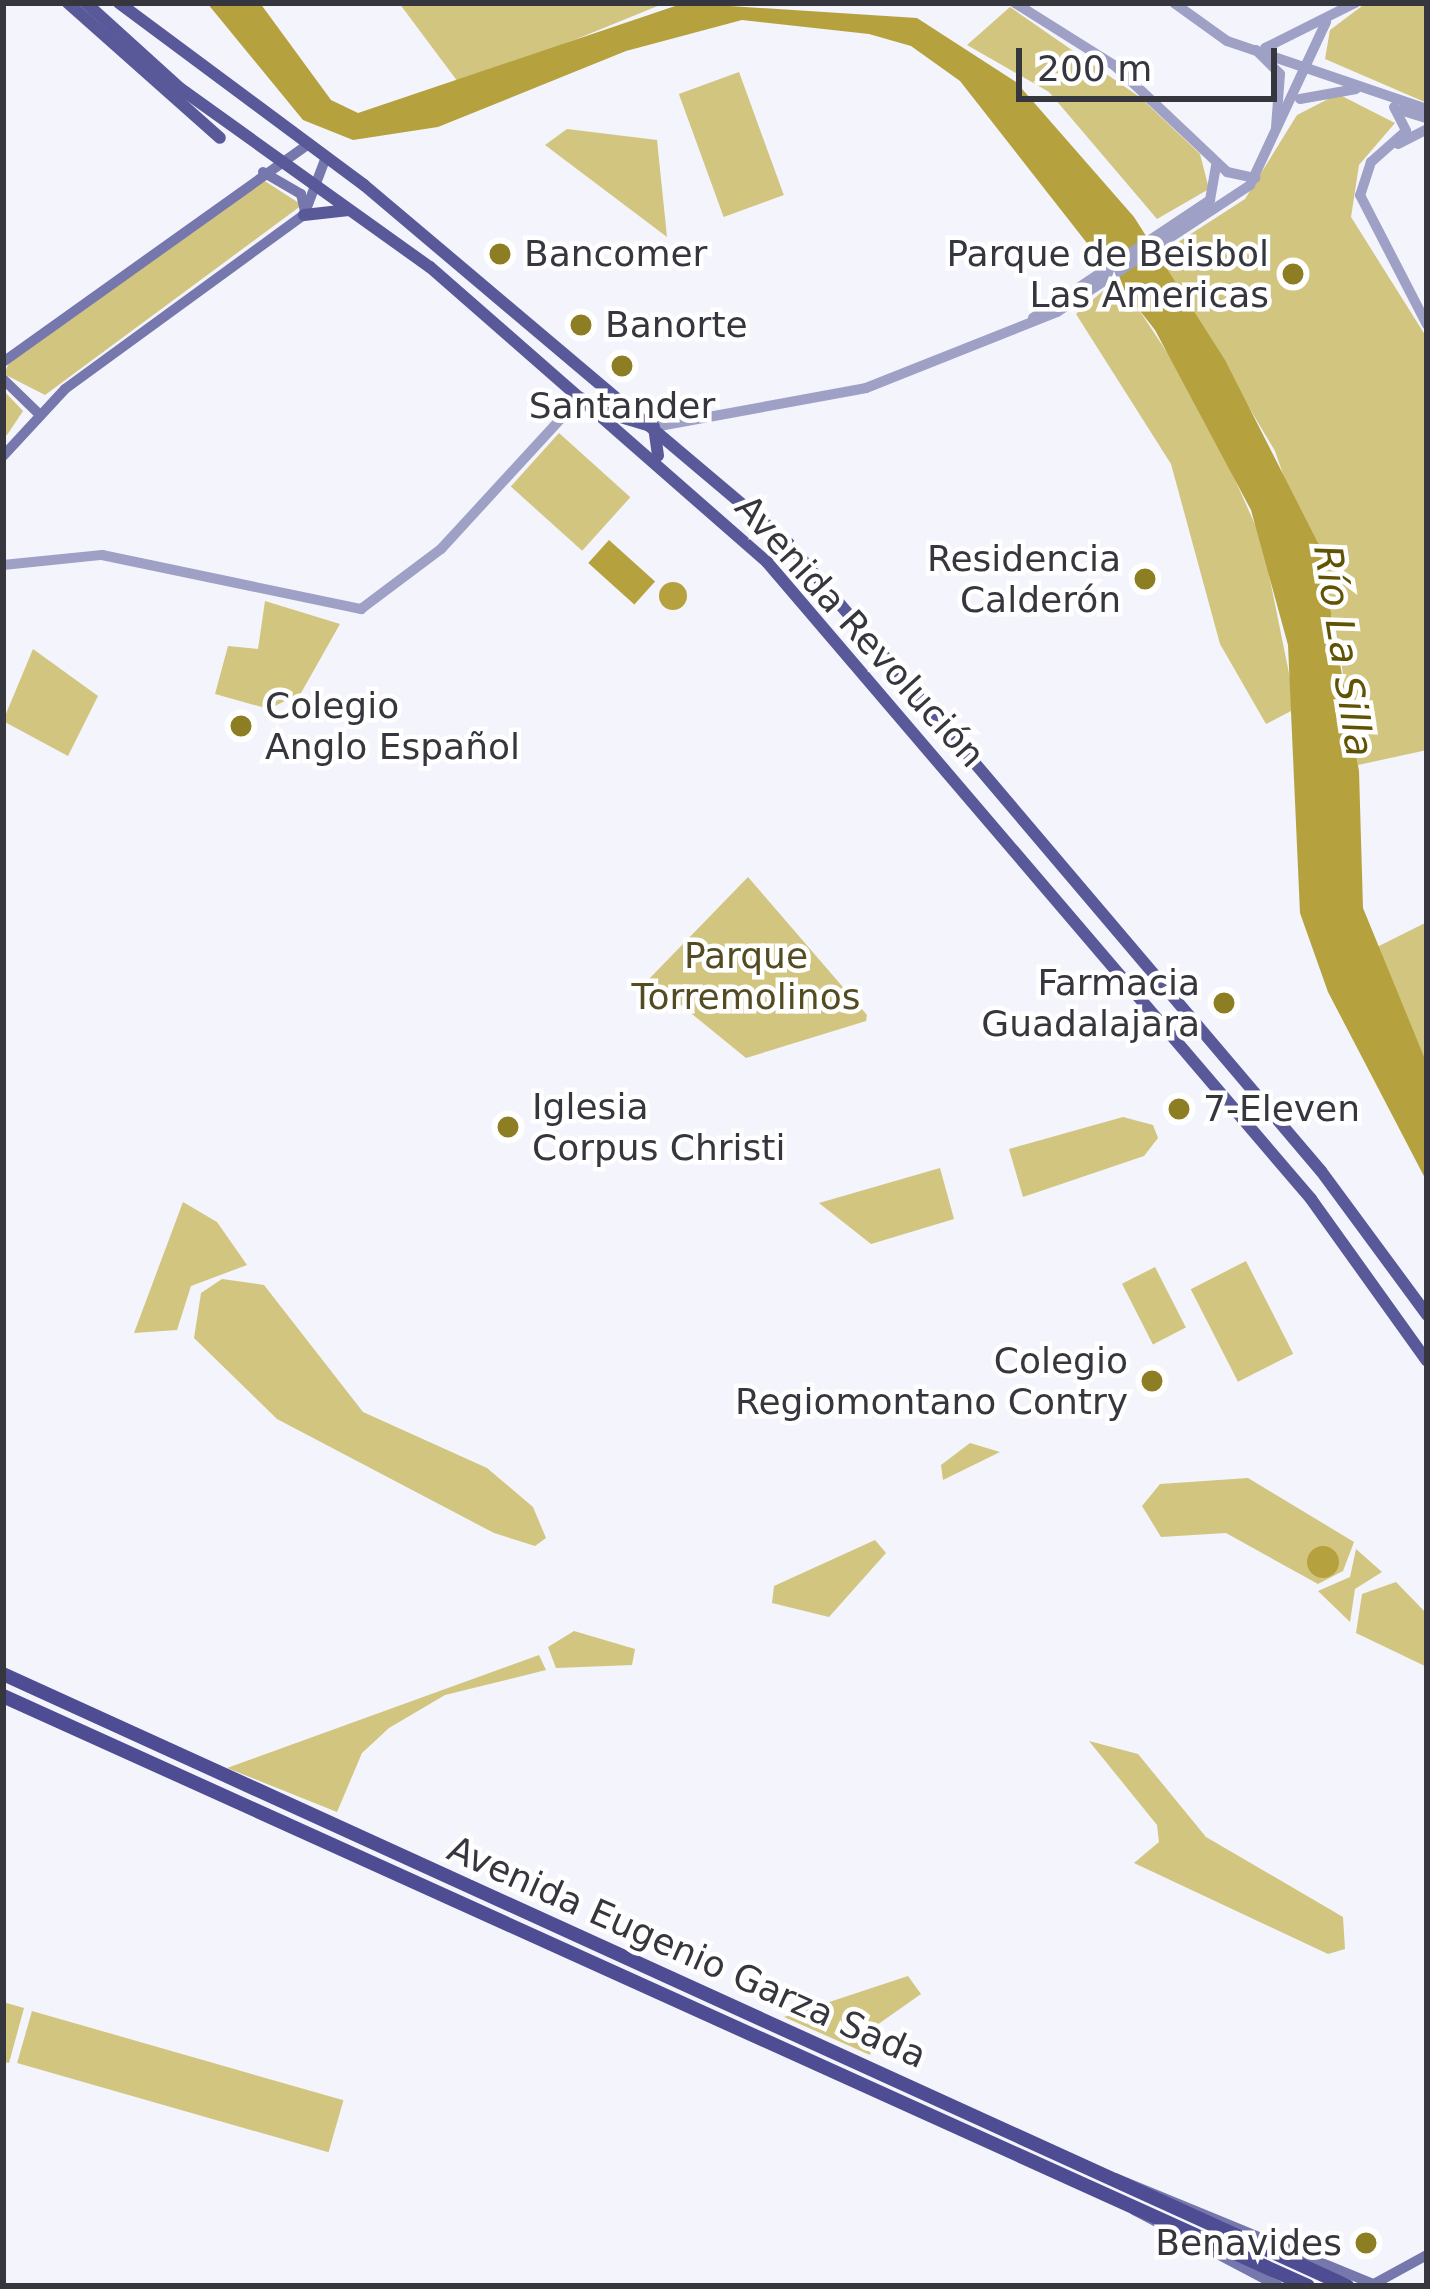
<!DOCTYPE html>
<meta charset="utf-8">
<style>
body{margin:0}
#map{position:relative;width:1430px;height:2289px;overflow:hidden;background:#f3f4fc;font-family:"DejaVu Sans",sans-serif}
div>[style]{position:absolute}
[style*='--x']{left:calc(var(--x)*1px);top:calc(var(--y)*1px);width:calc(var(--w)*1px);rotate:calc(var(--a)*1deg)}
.green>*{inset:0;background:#d2c57f;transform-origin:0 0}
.water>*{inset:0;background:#b5a23e;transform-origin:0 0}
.round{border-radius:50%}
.tertiary>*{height:10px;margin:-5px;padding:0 5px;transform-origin:5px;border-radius:5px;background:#9ea0c6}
.secondary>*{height:10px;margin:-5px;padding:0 5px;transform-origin:5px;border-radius:5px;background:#7577ad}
.primary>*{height:12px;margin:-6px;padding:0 6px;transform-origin:6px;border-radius:6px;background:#59599a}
.trunk>*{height:14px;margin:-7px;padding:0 7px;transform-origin:7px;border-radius:7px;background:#4e4c92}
.dots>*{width:33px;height:33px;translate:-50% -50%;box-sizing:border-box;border:6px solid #fff;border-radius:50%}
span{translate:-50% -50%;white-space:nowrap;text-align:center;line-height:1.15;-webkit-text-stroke:9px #fff;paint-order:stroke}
.poi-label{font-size:36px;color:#36363e}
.right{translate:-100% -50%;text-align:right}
.left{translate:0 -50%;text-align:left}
.street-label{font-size:36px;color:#36363e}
.park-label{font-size:36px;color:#534b22}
.water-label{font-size:39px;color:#605303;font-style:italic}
.frame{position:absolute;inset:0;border:6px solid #36363e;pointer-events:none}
.scale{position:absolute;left:1016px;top:48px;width:261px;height:54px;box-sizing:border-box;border:6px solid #36363e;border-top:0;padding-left:15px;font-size:36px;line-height:42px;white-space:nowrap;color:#36363e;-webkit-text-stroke:9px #fff;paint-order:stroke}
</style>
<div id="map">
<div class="green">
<i style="clip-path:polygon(399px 3px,665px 3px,461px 86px)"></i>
<i style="clip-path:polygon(1366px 3px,1427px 3px,1427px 103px,1325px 59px,1330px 30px)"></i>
<i style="clip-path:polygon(1010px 7px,1141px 98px,1200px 154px,1209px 189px,1157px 219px,1049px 92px,967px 45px)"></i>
<i style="left:739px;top:72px;width:131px;height:64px;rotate:70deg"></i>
<i style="clip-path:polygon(1338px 94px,1395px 123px,1359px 165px,1351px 217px,1427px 338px,1427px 750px,1358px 765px,1335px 625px,1275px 451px,1158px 255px,1245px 199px,1297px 115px)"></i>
<i style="clip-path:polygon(567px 129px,657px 140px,667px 237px,545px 145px)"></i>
<i style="clip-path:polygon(257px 176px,302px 205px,45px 395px,4px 374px,14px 352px)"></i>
<i style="clip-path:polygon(1118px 278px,1201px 404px,1262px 540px,1293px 693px,1293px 710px,1266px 724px,1220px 644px,1171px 464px,1076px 314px)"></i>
<i style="clip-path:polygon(3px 390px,23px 411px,7px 435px,3px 435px)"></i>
<i style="left:559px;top:433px;width:96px;height:72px;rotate:42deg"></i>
<i style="clip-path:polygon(265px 601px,340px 624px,301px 693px,269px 709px,215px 694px,228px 646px,258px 649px)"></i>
<i style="clip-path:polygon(33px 649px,98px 696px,68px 756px,3px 721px)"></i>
<i style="clip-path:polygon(748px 877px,867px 1015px,866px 1021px,746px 1058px,649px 979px)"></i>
<i style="clip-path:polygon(1427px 922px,1427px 1064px,1375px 948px)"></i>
<i style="clip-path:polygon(1123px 1117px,1153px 1125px,1158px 1138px,1144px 1156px,1023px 1197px,1009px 1149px)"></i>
<i style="clip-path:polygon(940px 1168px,954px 1219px,871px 1244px,819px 1203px)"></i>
<i style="clip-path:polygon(183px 1202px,217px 1222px,247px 1265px,191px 1286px,177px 1330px,134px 1333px)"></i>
<i style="left:1246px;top:1261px;width:104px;height:62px;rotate:63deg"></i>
<i style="left:1155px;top:1267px;width:68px;height:37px;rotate:63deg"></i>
<i style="clip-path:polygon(222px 1279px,264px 1285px,363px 1412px,487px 1468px,533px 1507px,546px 1538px,535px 1546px,494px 1533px,277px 1419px,194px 1338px,201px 1293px)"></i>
<i style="clip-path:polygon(970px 1443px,1000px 1452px,943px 1480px,941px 1465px)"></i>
<i style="clip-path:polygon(1248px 1478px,1354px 1542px,1343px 1571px,1318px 1584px,1226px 1533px,1161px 1537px,1142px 1506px,1160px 1484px)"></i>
<i style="clip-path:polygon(875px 1540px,886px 1553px,829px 1617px,772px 1603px,774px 1586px)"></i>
<i style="clip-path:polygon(1356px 1549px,1382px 1572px,1355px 1589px,1350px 1622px,1318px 1591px,1350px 1577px)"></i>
<i style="clip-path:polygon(1396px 1582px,1427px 1614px,1427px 1667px,1356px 1633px,1362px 1594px)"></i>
<i style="clip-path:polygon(574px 1631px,635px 1649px,632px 1665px,556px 1668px,548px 1647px)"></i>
<i style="clip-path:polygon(539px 1655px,546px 1670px,445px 1695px,389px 1728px,362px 1753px,337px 1812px,227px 1768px)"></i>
<i style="clip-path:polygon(1089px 1741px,1138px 1754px,1206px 1837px,1343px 1917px,1345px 1949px,1328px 1954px,1134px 1863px,1159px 1842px,1157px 1825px)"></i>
<i style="clip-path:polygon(908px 1976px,921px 1994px,877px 2025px,870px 2055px,784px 2017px)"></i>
<i style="clip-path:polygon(3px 2002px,24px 2008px,9px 2063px,3px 2062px)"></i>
<i style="left:32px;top:2011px;width:324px;height:54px;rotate:16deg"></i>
</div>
<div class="water">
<i style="clip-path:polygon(207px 3px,260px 3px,331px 100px,358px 113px,684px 3px,917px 18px,1016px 82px,1134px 217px,1225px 360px,1319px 545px,1359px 771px,1363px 908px,1427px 1064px,1427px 1182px,1328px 992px,1300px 913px,1288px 645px,1251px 510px,1155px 330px,960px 81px,911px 46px,869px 34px,742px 20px,626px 51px,438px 127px,353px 140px,303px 120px)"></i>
<i style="left:609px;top:540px;width:62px;height:31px;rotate:42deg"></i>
<i class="round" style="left:659px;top:582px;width:28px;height:28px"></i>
<i class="round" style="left:1307px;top:1546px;width:32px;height:32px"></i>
</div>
<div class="tertiary">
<i style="--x:1015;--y:3;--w:117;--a:32.1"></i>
<i style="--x:1114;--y:65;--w:156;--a:43.4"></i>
<i style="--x:1227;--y:172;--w:29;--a:12"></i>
<i style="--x:1174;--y:3;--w:65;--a:35.6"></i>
<i style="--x:1227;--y:41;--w:211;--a:18.8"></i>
<i style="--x:1265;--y:48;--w:101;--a:-26.6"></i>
<i style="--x:1256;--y:50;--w:34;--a:45"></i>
<i style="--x:1280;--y:74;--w:53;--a:94.3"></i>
<i style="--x:1300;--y:99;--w:57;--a:-10.1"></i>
<i style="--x:1394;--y:107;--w:27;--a:63"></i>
<i style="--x:1406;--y:131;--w:47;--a:138.5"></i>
<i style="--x:1371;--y:162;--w:35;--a:108"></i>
<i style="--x:1360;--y:195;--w:146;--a:62.7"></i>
<i style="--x:1400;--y:110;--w:28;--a:17"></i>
<i style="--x:1398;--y:144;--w:33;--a:-27"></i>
<i style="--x:1033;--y:318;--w:213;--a:-33.7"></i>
<i style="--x:1210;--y:200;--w:36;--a:-80"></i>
<i style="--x:654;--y:427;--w:216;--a:-10.4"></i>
<i style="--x:866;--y:388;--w:206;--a:-21.7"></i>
<i style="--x:1057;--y:312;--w:231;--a:-33.3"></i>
<i style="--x:1250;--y:185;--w:180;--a:-65"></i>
<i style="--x:3;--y:565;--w:100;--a:-5.8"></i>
<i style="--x:102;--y:555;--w:265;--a:11.8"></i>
<i style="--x:361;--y:609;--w:100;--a:-36.9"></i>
<i style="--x:441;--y:549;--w:207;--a:-47.4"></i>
</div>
<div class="secondary">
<i style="--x:263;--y:172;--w:44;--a:30.1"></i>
<i style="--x:301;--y:194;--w:18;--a:77"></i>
<i style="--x:3;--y:362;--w:376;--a:-35.5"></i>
<i style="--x:3;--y:379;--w:49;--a:44.2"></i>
<i style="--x:3;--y:456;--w:91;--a:-47.2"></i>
<i style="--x:65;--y:389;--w:296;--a:-36.1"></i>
<i style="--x:304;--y:215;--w:62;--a:-69.2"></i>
<i style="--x:1115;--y:2178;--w:284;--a:22.3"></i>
<i style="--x:1134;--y:2210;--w:163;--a:27.8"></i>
<i style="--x:1374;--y:2284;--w:60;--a:-28.7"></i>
</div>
<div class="primary">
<i style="--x:68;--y:3;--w:203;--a:41.6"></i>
<i style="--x:86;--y:3;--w:128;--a:42.2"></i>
<i style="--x:181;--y:89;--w:306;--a:35.6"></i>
<i style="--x:430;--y:267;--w:448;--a:41.2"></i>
<i style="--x:767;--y:562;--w:838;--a:49.5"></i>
<i style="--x:1311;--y:1199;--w:199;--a:54.4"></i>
<i style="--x:119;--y:3;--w:305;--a:36.6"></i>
<i style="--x:364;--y:185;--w:555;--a:40.18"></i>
<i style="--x:788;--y:543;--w:824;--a:49.68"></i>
<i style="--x:1321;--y:1171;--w:179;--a:53.6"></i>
<i style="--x:304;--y:215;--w:45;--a:-6.3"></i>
<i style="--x:604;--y:412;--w:52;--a:16.7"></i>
<i style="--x:654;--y:427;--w:29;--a:82"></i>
</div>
<div class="trunk">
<i style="--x:3;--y:1674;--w:1477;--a:24.48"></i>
<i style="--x:3;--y:1696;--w:1432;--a:24.33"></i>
</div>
<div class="dots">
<i style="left:500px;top:254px;background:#8d7d23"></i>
<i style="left:1293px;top:274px;background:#8d7d23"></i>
<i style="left:581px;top:325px;background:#8d7d23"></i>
<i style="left:622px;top:366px;background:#8d7d23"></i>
<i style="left:1145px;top:579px;background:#8d7d23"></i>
<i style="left:241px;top:726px;background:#8d7d23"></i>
<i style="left:1224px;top:1003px;background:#8d7d23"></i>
<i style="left:1179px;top:1109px;background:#8d7d23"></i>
<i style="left:508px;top:1127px;background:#8d7d23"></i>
<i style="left:1152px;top:1381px;background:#8d7d23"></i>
<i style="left:1366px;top:2243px;background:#8d7d23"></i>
</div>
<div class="poi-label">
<span class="right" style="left:1269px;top:274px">Parque de Beisbol<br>Las Americas</span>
<span class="left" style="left:524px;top:254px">Bancomer</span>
<span class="left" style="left:605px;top:325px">Banorte</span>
<span style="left:622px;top:406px">Santander</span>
<span class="right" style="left:1121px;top:579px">Residencia<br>Calderón</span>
<span class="left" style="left:265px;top:726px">Colegio<br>Anglo Español</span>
<span class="right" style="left:1200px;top:1003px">Farmacia<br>Guadalajara</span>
<span class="left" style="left:532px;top:1127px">Iglesia<br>Corpus Christi</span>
<span class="left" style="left:1203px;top:1109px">7-Eleven</span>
<span class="right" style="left:1128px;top:1381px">Colegio<br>Regiomontano Contry</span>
<span class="right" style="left:1342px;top:2243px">Benavides</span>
</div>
<div class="street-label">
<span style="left:860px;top:631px;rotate:48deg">Avenida Revolución</span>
<span style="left:687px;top:1952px;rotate:24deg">Avenida Eugenio Garza Sada</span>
</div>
<div class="park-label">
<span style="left:746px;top:976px">Parque<br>Torremolinos</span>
</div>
<div class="water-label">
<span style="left:1343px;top:651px;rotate:81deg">Río La Silla</span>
</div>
<div class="frame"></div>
<div class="scale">200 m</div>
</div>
